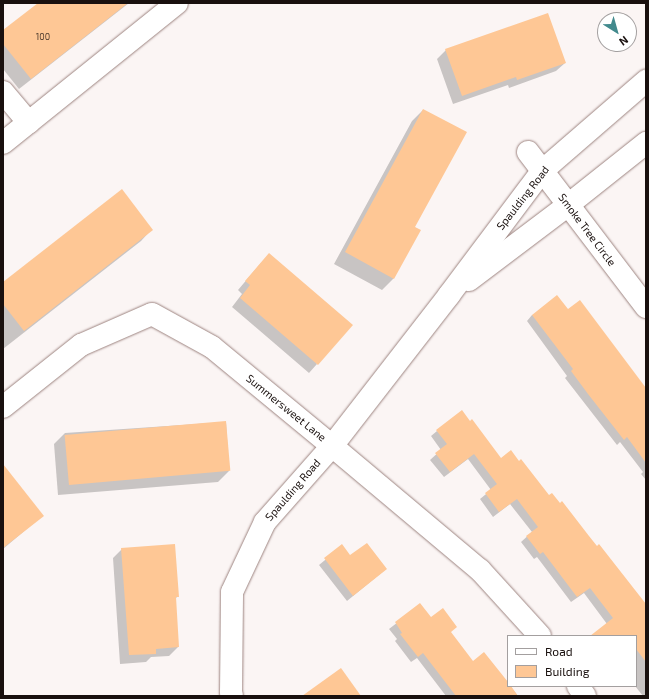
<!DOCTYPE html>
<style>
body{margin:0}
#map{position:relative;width:649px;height:699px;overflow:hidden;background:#fbf5f4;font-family:"Exo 2",sans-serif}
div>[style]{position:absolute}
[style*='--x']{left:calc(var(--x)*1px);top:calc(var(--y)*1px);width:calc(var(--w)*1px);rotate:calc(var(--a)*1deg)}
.shadow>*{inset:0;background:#0003}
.building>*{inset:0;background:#fec795;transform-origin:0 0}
.roads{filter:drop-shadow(0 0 1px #9d8480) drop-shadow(0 0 1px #9d8480)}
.minor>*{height:22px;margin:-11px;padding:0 11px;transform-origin:11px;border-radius:11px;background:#fff}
span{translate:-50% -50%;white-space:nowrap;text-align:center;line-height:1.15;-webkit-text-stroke:3px #fff;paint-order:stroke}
.number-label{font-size:9px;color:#523e30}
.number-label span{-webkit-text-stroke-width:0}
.street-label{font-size:11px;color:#19100e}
.frame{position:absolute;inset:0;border:4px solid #19100e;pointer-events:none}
.legend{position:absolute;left:507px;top:635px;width:130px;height:52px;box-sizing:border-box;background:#fff;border:1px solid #a39f9f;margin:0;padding:5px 7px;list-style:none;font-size:12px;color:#19100e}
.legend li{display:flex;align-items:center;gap:8px;height:20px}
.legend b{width:20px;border:1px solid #a39f9f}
.north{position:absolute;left:597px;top:12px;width:40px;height:40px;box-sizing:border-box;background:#fff;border:1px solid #a39f9f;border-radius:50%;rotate:143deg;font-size:11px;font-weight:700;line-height:16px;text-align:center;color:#19100e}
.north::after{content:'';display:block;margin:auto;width:14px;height:18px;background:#428a8d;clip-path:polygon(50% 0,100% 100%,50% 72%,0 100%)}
</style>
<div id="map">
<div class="shadow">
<i style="clip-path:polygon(40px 3px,129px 3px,19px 89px,3px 69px,3px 31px)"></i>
<i style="clip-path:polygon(446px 50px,565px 63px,556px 71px,509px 88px,508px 85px,453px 104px,437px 59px)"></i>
<i style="clip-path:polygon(423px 110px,414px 227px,419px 230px,393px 279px,382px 290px,334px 264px,412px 121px)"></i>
<i style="clip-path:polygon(152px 229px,141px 241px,3px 349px,3px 284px)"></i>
<i style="clip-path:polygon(261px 263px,317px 364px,309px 373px,232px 307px,242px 294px,238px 290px)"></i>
<i style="clip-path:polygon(568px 311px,646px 389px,646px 480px,641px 474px,643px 472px,620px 442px,617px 445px,565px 378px,567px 376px,527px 321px,532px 315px)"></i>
<i style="clip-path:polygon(226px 422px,229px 471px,218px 482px,58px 495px,54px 444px,65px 433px)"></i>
<i style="clip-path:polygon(437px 431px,501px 459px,549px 497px,588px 537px,646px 606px,646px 695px,643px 696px,635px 686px,636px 636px,598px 636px,607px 624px,584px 593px,571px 602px,537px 557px,534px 559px,521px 542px,532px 532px,510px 504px,493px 517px,480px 499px,491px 490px,468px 459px,444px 477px,430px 460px,441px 450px,431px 436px)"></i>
<i style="clip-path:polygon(3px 483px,42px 516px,3px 549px)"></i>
<i style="clip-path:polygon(342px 546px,350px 557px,386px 569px,347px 601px,319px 565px)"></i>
<i style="clip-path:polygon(122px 549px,178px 596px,175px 599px,178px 647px,169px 656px,151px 657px,146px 662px,120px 664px,113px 558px)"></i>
<i style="clip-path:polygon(420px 605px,431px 619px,450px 633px,472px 662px,508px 683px,508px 686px,510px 686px,518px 696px,446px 696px,417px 658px,411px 662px,395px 641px,397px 639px,389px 629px)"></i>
</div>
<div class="building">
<i style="clip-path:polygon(38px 3px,128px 3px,31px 79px,3px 44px,3px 30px)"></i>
<i style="clip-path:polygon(548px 13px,566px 63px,517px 80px,516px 77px,462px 96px,445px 49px)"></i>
<i style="clip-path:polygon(423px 109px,467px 132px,415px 227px,421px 230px,394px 279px,345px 252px)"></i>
<i style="clip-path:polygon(122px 189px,153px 230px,24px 331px,3px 304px,3px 282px)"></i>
<i style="clip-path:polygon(269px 253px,353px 325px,318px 365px,240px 298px,250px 285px,245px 281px)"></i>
<i style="clip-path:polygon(557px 295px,568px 309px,580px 300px,646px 388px,646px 463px,627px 437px,624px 440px,588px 394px,571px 371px,573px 369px,532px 315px)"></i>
<i style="clip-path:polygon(462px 410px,470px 421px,472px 419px,501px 458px,511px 450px,519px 461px,521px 459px,549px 495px,552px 493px,560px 503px,562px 501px,589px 536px,597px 546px,599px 544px,646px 604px,646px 662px,636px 649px,636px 636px,590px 636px,613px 618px,590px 588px,577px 597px,543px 552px,540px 554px,526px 536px,538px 527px,517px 499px,499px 512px,485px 493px,497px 484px,474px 454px,450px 472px,435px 453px,447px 444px,436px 430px)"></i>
<i style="left:226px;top:421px;width:50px;height:162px;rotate:85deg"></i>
<i style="clip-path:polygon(3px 464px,44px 516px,3px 548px)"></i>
<i style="clip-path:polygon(367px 543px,387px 569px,353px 596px,324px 558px,342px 544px,350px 555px)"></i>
<i style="clip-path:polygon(175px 544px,179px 597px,176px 597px,179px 647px,156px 649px,156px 654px,129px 655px,121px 548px)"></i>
<i style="clip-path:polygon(420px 603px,431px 617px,443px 608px,457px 627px,451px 632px,473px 661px,484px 652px,508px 682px,508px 686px,511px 686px,518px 696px,456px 696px,423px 653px,418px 657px,400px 634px,402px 633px,395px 622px)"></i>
<i style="clip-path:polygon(341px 668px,361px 696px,302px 696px)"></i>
</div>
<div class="roads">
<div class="minor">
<i style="--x:3;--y:92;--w:40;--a:50"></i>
<i style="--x:3;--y:143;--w:223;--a:-38.8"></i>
<i style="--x:528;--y:152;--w:195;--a:52.7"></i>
<i style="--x:469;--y:280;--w:124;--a:-37.1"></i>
<i style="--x:568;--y:205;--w:100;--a:-38.5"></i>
<i style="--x:3;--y:407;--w:100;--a:-38.5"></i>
<i style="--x:81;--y:345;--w:77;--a:-23.6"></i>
<i style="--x:152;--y:314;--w:68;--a:28.8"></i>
<i style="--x:212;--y:347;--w:156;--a:39.5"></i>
<i style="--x:332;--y:446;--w:193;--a:40"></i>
<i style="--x:480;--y:570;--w:89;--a:47.7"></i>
<i style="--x:578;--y:686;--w:12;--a:55"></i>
<i style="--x:232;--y:696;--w:4;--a:-104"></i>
<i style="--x:231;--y:692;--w:100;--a:-89.4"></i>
<i style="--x:232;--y:592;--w:77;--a:-64.8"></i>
<i style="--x:265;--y:522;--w:101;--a:-48.6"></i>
<i style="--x:332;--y:446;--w:191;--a:-52.2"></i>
<i style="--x:449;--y:295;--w:155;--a:-53.1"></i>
<i style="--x:542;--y:171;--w:138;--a:-40.9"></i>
</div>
</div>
<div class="number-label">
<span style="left:43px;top:37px">100</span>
</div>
<div class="street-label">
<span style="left:523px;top:198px;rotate:-52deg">Spaulding Road</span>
<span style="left:587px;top:230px;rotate:53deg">Smoke Tree Circle</span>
<span style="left:286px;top:408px;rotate:39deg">Summersweet Lane</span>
<span style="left:293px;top:490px;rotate:-49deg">Spaulding Road</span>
</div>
<div class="frame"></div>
<ul class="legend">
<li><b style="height:5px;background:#fff"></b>Road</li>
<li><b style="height:11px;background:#fec795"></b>Building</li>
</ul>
<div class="north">N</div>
</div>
